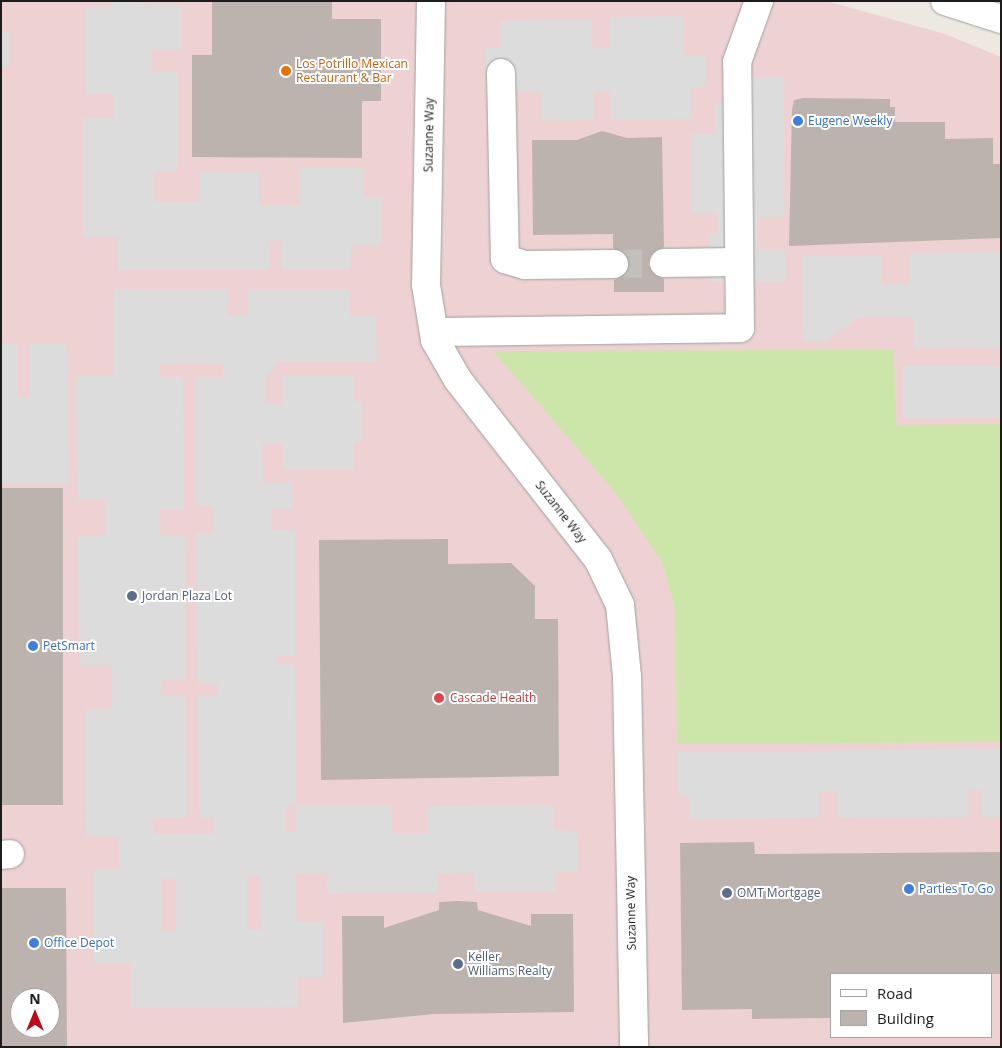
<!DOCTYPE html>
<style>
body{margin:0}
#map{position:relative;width:1002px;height:1048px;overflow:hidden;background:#ede8e2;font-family:"Open Sans",sans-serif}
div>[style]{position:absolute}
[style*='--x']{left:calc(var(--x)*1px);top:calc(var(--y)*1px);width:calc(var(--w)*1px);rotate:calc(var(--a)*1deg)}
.commercial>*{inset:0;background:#eed1d2}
.grass>*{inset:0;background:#cce6a9}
.parking>*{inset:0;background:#dcdcdc;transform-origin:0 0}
.building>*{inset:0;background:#bdb3ae;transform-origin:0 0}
.minor-tunnel>*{height:28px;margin-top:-14px;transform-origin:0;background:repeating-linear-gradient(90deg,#c3bfba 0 28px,transparent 0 42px)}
.roads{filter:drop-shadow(0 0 1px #a0a0a0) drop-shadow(0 0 1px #a0a0a0)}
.minor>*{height:28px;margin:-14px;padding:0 14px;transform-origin:14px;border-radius:14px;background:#fff}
.dots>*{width:14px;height:14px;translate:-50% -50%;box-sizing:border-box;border:2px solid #fff;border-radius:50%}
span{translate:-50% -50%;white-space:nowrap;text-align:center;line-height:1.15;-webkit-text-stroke:4px #fff;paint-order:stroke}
.food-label{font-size:12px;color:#c56008}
.left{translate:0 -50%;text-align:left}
.shop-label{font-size:12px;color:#366cbe}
.street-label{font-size:12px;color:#1c1c1c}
.service-label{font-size:12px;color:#4e5e75}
.health-label{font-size:12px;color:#be3a42}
.frame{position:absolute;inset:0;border:2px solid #1c1c1c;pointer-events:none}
.legend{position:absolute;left:830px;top:973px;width:162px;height:65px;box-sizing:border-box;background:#fff;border:1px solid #a4a4a4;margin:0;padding:6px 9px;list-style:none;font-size:15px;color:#1c1c1c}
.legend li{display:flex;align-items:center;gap:10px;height:25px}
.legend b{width:25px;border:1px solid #a4a4a4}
.north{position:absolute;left:10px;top:988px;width:50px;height:50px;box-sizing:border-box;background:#fff;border:1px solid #a4a4a4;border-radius:50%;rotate:0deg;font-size:14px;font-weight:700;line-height:20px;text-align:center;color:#1c1c1c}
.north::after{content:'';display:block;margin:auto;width:18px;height:22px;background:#c10717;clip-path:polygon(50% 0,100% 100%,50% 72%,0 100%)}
</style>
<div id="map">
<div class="commercial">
<i style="clip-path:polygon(evenodd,1px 1px,826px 1px,945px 34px,1001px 57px,1001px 1047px,1px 1047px,1px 1px,831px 974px,991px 974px,991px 1037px,831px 1037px,831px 974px,1px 1px,20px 998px,50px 998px,50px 1028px,20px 1028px,20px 998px)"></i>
</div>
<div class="grass">
<i style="clip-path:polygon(894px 350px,896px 425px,1001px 424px,1001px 742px,677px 744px,675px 609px,662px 562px,615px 492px,493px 351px)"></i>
</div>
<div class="parking">
<i style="clip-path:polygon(112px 1px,182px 5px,182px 49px,152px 50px,152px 72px,178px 72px,178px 171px,154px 171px,154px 202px,200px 202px,200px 171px,259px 171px,259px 205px,300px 205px,300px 167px,363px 167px,364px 197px,382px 197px,381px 245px,351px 245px,350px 270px,282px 270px,282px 240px,269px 241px,269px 270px,118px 270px,118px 237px,83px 237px,83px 118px,114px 118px,114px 94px,86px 94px,86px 8px,112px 8px)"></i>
<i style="clip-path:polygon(684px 16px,684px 56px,705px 55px,705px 87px,691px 87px,691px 119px,611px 120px,610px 91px,594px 91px,593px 120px,542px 121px,541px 91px,486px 91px,486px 48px,501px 48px,500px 21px,592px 19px,592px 47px,610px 48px,610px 17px)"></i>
<i style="left:1px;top:32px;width:8px;height:36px"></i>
<i style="clip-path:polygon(751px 77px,784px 77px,784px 217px,758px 217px,758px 249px,785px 249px,786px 282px,709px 282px,709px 234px,717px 233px,717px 213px,692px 213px,691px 134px,715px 134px,715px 104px,751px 104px)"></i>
<i style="clip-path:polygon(1001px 252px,1001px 347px,914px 348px,913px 317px,858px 318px,825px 341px,803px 342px,802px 256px,881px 255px,882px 284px,909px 283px,909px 253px)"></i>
<i style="clip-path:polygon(evenodd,114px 289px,228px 289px,228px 316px,248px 316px,248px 289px,349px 289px,349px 315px,376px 315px,377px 362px,279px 362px,265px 377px,265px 403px,283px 403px,282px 376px,354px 375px,354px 402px,362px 402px,362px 441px,354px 442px,354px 470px,283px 470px,283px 444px,262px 444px,263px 483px,292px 482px,292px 509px,272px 509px,272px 530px,295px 530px,295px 656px,276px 656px,277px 663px,295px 663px,296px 805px,286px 806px,286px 831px,296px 831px,296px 805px,392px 805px,392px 833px,428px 833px,428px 806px,554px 805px,554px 830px,577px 831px,578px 872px,556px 872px,556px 892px,475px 892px,474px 873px,437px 874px,437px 893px,327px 894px,327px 873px,296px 874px,296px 922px,323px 922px,323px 977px,298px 977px,298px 1007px,131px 1008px,131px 963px,94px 963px,94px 869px,119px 869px,119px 837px,86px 836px,85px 709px,112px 709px,112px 665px,79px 665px,78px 536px,105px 536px,105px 500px,77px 499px,76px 375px,114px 375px,114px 289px,159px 363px,223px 363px,223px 377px,195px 377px,196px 506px,213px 506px,213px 533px,196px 533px,197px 683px,218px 684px,218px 696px,198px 696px,199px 818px,214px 817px,214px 834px,153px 834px,153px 818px,187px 818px,186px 695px,161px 695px,161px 680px,186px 680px,185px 535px,160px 535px,160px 510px,184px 510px,183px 377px,160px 377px,159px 363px,114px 289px,260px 875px,261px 930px,247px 930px,247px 876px,260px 875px,114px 289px,161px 878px,176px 879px,176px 932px,161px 932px,161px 878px)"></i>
<i style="clip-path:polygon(1px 343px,18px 343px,18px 397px,30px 397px,30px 343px,67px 343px,69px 483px,1px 483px)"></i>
<i style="left:1001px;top:366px;width:52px;height:98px;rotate:90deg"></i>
<i style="clip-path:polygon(1001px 749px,1001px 817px,982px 817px,981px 789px,968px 790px,969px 817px,837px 818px,837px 792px,819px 792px,819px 818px,689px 819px,689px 795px,678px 795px,677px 752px)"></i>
</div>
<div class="building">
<i style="clip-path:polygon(212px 1px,332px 1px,332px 19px,381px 19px,381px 101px,362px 101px,362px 158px,192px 157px,192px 55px,212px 55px)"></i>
<i style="clip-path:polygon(803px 98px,890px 99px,890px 107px,895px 107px,895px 122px,945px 122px,945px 139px,993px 138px,993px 164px,1001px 164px,1001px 238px,789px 246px,792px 110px,794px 100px)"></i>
<i style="clip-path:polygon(602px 131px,627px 138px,662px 137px,664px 247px,651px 255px,648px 264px,656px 276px,664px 279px,664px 292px,614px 292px,614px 280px,622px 277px,630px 264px,627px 256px,613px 248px,613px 234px,533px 235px,532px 140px,577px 140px)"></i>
<i style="left:1px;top:488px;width:62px;height:317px"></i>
<i style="clip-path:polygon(448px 539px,448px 564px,511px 563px,535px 586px,535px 619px,558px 619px,559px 776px,321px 780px,319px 540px)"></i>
<i style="clip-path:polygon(754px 842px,755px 854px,1001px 852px,1001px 974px,831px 974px,831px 1018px,752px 1019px,752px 1009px,682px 1010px,680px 843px)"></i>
<i style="clip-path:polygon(evenodd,1px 888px,66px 888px,67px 1047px,1px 1047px,1px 888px,20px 998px,50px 998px,50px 1028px,20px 1028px,20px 998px)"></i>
<i style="clip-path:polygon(457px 901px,477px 902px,478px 910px,531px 926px,531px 914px,573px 914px,574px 1012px,434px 1014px,343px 1023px,342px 916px,384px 916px,384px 928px,439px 910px,439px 902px)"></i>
</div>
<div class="minor-tunnel">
<i style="--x:614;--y:264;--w:50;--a:-1.1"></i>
</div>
<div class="roads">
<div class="minor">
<i style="--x:431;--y:1;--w:284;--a:91"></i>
<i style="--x:426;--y:285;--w:56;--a:80.7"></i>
<i style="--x:435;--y:340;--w:46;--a:60.1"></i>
<i style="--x:458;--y:380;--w:227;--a:52"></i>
<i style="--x:598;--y:559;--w:51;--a:64.4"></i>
<i style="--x:620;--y:605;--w:71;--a:84.4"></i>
<i style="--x:627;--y:676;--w:371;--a:88.9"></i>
<i style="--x:945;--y:1;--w:59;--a:17.8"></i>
<i style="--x:501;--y:73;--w:186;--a:88.8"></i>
<i style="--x:505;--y:259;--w:21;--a:17"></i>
<i style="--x:525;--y:265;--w:89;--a:-0.6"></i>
<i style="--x:664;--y:263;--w:75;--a:-0.8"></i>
<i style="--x:434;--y:332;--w:306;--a:-0.7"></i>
<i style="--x:740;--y:328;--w:266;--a:-90.6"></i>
<i style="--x:737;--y:62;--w:65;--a:-70.2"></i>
<i style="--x:1;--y:855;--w:9;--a:-6"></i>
</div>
</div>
<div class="dots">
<i style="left:286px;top:71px;background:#e8710a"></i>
<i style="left:798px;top:121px;background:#3f7fe0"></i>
<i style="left:132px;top:596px;background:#5c6f8a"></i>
<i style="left:33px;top:646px;background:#3f7fe0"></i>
<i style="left:439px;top:698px;background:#e0444e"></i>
<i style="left:909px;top:889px;background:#3f7fe0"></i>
<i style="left:727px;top:893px;background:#5c6f8a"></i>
<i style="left:34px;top:943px;background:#3f7fe0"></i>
<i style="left:458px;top:964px;background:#5c6f8a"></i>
</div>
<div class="food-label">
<span class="left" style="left:296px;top:71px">Los Potrillo Mexican<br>Restaurant &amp; Bar</span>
</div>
<div class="shop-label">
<span class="left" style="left:808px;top:121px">Eugene Weekly</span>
<span class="left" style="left:43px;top:646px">PetSmart</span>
<span class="left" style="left:919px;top:889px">Parties To Go</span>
<span class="left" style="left:44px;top:943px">Office Depot</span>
</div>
<div class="street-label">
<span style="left:429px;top:135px;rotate:-89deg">Suzanne Way</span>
<span style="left:561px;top:512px;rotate:52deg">Suzanne Way</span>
<span style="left:631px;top:913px;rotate:-91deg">Suzanne Way</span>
</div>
<div class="service-label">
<span class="left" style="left:142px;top:596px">Jordan Plaza Lot</span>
<span class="left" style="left:737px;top:893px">OMT Mortgage</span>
<span class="left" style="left:468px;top:964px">Keller<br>Williams Realty</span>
</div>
<div class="health-label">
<span class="left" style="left:450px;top:698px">Cascade Health</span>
</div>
<div class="frame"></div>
<ul class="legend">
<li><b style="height:6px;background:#fff"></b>Road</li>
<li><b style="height:14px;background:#bdb3ae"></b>Building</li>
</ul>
<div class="north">N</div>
</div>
